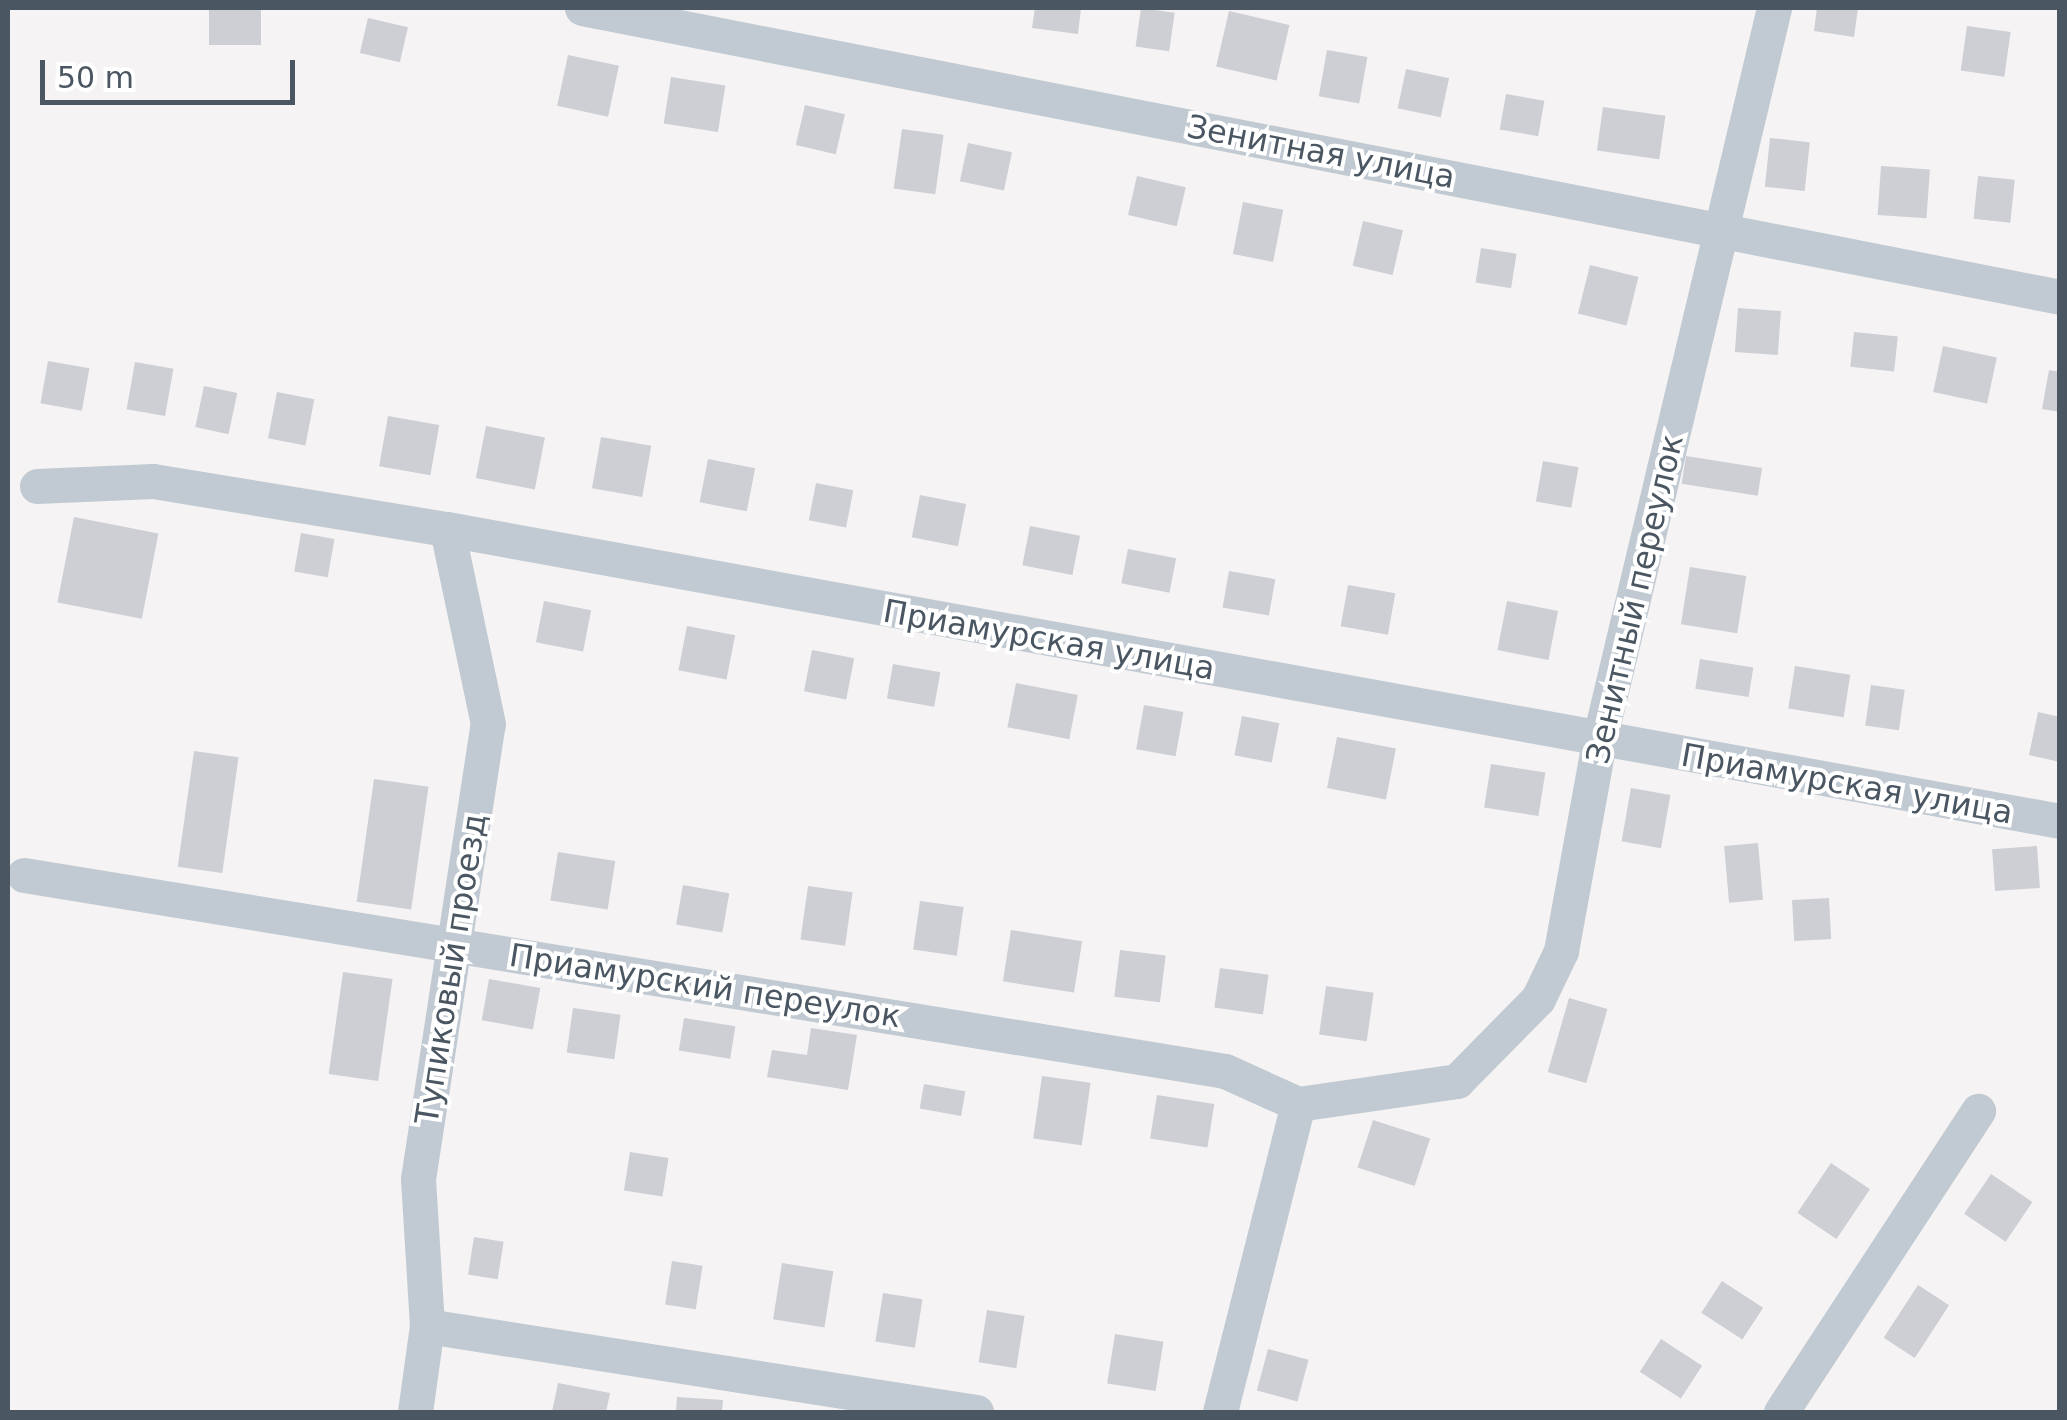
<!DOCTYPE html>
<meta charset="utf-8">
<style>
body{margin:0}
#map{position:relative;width:2067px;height:1420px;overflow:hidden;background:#f5f3f3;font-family:"DejaVu Sans",sans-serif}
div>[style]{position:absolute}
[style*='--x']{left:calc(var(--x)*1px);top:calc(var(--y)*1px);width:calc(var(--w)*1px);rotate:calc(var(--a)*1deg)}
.building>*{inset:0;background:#cdcfd5;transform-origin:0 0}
.minor>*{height:35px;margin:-17.5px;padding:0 17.5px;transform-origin:17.5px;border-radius:17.5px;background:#c1cad2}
span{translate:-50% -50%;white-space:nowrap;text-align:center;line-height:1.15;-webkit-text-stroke:8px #fff;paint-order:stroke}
.street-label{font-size:32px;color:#4a5661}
.frame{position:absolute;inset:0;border:10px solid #4a5661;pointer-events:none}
.scale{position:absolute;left:40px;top:60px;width:255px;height:45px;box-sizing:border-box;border:5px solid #4a5661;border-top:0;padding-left:12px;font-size:30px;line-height:35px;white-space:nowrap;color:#4a5661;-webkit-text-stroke:8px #fff;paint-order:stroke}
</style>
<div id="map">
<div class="building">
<i style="left:209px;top:8px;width:52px;height:37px"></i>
<i style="clip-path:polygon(1035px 8px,1081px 8px,1078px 34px,1032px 28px)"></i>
<i style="left:1141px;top:8px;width:34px;height:39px;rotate:8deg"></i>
<i style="clip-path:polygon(1817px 8px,1858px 8px,1854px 37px,1814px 31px)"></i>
<i style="left:1229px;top:11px;width:62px;height:57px;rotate:13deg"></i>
<i style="left:368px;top:18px;width:41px;height:36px;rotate:13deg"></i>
<i style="left:1967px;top:26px;width:44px;height:45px;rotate:8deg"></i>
<i style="left:1327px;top:50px;width:41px;height:47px;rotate:10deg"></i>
<i style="left:568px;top:55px;width:52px;height:52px;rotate:12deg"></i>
<i style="left:1406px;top:69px;width:44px;height:40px;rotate:12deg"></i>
<i style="left:671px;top:77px;width:55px;height:47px;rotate:9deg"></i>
<i style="left:1506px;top:94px;width:39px;height:36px;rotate:10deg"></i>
<i style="left:805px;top:105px;width:41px;height:41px;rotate:13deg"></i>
<i style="left:1603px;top:107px;width:63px;height:44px;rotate:8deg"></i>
<i style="left:902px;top:129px;width:42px;height:60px;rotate:8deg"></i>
<i style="left:1770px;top:138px;width:40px;height:49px;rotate:6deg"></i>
<i style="left:968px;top:143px;width:45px;height:39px;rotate:12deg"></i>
<i style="left:1881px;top:166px;width:49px;height:49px;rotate:4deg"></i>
<i style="left:1137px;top:176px;width:50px;height:40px;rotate:13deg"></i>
<i style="left:1978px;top:176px;width:37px;height:43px;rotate:6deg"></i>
<i style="left:1243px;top:202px;width:41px;height:53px;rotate:11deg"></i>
<i style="left:1363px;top:221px;width:41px;height:46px;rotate:13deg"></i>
<i style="left:1481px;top:248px;width:36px;height:35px;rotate:9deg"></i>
<i style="left:1590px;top:265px;width:50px;height:50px;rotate:14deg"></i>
<i style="left:1738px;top:308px;width:43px;height:44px;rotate:4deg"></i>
<i style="left:1854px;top:332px;width:44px;height:35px;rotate:6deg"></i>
<i style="left:1943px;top:346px;width:55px;height:47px;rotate:12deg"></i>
<i style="left:48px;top:361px;width:42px;height:43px;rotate:10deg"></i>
<i style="left:135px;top:362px;width:39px;height:48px;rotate:10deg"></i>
<i style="clip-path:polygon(2049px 370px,2060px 372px,2060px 412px,2042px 409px)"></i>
<i style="left:204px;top:386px;width:34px;height:42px;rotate:12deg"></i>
<i style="left:277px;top:392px;width:38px;height:47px;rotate:11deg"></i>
<i style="left:388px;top:416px;width:52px;height:51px;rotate:10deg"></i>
<i style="left:486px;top:426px;width:60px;height:53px;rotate:11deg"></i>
<i style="left:601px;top:437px;width:51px;height:52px;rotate:10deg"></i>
<i style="left:1686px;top:456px;width:77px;height:28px;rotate:9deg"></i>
<i style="left:708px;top:459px;width:48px;height:44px;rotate:11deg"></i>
<i style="left:1543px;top:461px;width:36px;height:41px;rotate:10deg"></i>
<i style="left:816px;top:483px;width:38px;height:38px;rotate:11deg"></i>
<i style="left:920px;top:495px;width:47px;height:43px;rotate:11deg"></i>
<i style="left:74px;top:517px;width:86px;height:87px;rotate:11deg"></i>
<i style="left:1030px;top:526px;width:51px;height:40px;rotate:11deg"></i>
<i style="left:301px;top:533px;width:34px;height:39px;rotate:10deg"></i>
<i style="left:1128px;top:549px;width:49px;height:35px;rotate:11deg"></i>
<i style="left:1690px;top:567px;width:57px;height:58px;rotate:9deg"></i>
<i style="left:1229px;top:571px;width:47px;height:37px;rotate:10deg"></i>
<i style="left:1348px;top:585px;width:48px;height:42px;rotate:10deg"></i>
<i style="left:544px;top:601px;width:48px;height:42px;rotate:11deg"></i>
<i style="left:1507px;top:601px;width:52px;height:50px;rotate:11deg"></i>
<i style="left:687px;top:626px;width:49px;height:45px;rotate:11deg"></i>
<i style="left:812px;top:650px;width:43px;height:42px;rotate:11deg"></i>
<i style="left:1700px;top:659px;width:54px;height:30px;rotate:9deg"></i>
<i style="left:893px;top:664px;width:48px;height:35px;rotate:10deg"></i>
<i style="left:1795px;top:666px;width:56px;height:43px;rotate:9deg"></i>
<i style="left:1016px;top:683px;width:63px;height:45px;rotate:11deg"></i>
<i style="left:1871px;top:685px;width:34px;height:41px;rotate:8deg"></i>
<i style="left:1144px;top:705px;width:40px;height:45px;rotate:10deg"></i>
<i style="clip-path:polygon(2038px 712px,2060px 717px,2060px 762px,2029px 755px)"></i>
<i style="left:1242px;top:716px;width:38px;height:40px;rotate:11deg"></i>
<i style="left:1337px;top:737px;width:60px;height:52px;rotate:11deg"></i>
<i style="left:194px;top:751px;width:45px;height:117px;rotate:8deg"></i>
<i style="left:1491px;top:764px;width:55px;height:44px;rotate:9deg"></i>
<i style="left:374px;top:779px;width:55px;height:124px;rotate:8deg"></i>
<i style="left:1631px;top:788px;width:40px;height:54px;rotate:10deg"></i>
<i style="left:1758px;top:843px;width:57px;height:34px;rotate:85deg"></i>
<i style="left:2037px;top:846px;width:42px;height:45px;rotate:86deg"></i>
<i style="left:558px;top:852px;width:58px;height:49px;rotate:9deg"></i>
<i style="left:683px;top:885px;width:47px;height:40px;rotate:10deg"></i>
<i style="left:808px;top:886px;width:45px;height:54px;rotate:8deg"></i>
<i style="left:1829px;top:898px;width:41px;height:37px;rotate:87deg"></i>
<i style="left:920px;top:901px;width:44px;height:49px;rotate:8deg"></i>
<i style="left:1011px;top:930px;width:72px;height:52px;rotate:9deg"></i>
<i style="left:1120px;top:950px;width:46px;height:47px;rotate:7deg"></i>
<i style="left:1220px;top:968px;width:49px;height:40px;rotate:8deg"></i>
<i style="left:343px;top:972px;width:50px;height:103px;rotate:8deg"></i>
<i style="left:489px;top:979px;width:52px;height:42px;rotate:10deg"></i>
<i style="left:1326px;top:986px;width:48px;height:49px;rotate:8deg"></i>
<i style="left:1569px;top:998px;width:40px;height:77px;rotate:16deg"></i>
<i style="left:573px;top:1008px;width:48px;height:45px;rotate:8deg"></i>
<i style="left:684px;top:1018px;width:52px;height:33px;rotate:9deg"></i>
<i style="clip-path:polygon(811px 1028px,857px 1035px,848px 1090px,767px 1077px,772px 1050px,807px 1055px)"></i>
<i style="left:1042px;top:1076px;width:49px;height:63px;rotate:8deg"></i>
<i style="left:924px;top:1084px;width:42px;height:25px;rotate:10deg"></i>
<i style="left:1157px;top:1095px;width:58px;height:44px;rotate:9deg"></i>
<i style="left:1373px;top:1120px;width:60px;height:50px;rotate:18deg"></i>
<i style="left:630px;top:1152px;width:39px;height:39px;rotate:9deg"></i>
<i style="left:1831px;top:1163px;width:47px;height:60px;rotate:34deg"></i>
<i style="left:1991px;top:1174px;width:50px;height:48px;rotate:34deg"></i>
<i style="left:474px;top:1237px;width:30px;height:38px;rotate:9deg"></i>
<i style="left:672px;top:1261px;width:31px;height:44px;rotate:9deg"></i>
<i style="left:782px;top:1263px;width:52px;height:57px;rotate:9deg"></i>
<i style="left:1722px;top:1281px;width:49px;height:38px;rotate:33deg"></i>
<i style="left:1918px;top:1285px;width:37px;height:63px;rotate:33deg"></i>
<i style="left:883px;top:1293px;width:40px;height:49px;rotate:9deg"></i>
<i style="left:987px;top:1310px;width:38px;height:53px;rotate:9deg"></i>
<i style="left:1115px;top:1334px;width:49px;height:50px;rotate:9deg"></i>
<i style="left:1661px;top:1339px;width:49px;height:39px;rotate:33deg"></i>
<i style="left:1268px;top:1349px;width:42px;height:43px;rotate:15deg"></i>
<i style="clip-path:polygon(558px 1383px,610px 1393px,606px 1412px,552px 1412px)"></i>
<i style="clip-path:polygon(677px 1397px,723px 1400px,722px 1412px,676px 1412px)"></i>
</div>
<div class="minor">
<i style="--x:582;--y:8;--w:1506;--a:11.06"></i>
<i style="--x:37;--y:486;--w:116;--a:-2.5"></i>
<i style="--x:153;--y:481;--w:298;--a:9.3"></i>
<i style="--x:447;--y:529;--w:1639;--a:10.26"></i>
<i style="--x:24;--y:875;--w:1217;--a:9.27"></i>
<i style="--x:1225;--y:1071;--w:80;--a:24.3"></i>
<i style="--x:1298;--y:1104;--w:161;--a:-8.2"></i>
<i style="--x:1457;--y:1081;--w:115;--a:-45.4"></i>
<i style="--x:1538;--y:999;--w:53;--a:-64.4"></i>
<i style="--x:1561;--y:951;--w:213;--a:-79.7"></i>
<i style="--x:1599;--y:741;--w:754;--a:-76.57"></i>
<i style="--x:427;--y:1326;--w:556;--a:8.9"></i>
<i style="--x:415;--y:1412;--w:87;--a:-82.1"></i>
<i style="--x:427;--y:1326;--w:147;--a:-93.5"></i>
<i style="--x:418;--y:1179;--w:460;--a:-81.3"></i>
<i style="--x:488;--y:724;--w:199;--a:-101.9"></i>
<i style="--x:1220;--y:1412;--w:318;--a:-75.8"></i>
<i style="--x:1781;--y:1412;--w:360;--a:-56.8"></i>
</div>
<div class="street-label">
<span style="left:1321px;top:152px;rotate:11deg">Зенитная улица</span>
<span style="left:1635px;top:599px;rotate:-77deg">Зенитный переулок</span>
<span style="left:1049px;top:640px;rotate:10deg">Приамурская улица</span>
<span style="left:1847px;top:784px;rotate:10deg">Приамурская улица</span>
<span style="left:451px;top:969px;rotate:-81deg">Тупиковый проезд</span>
<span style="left:705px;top:986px;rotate:9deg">Приамурский переулок</span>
</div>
<div class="frame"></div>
<div class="scale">50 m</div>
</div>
